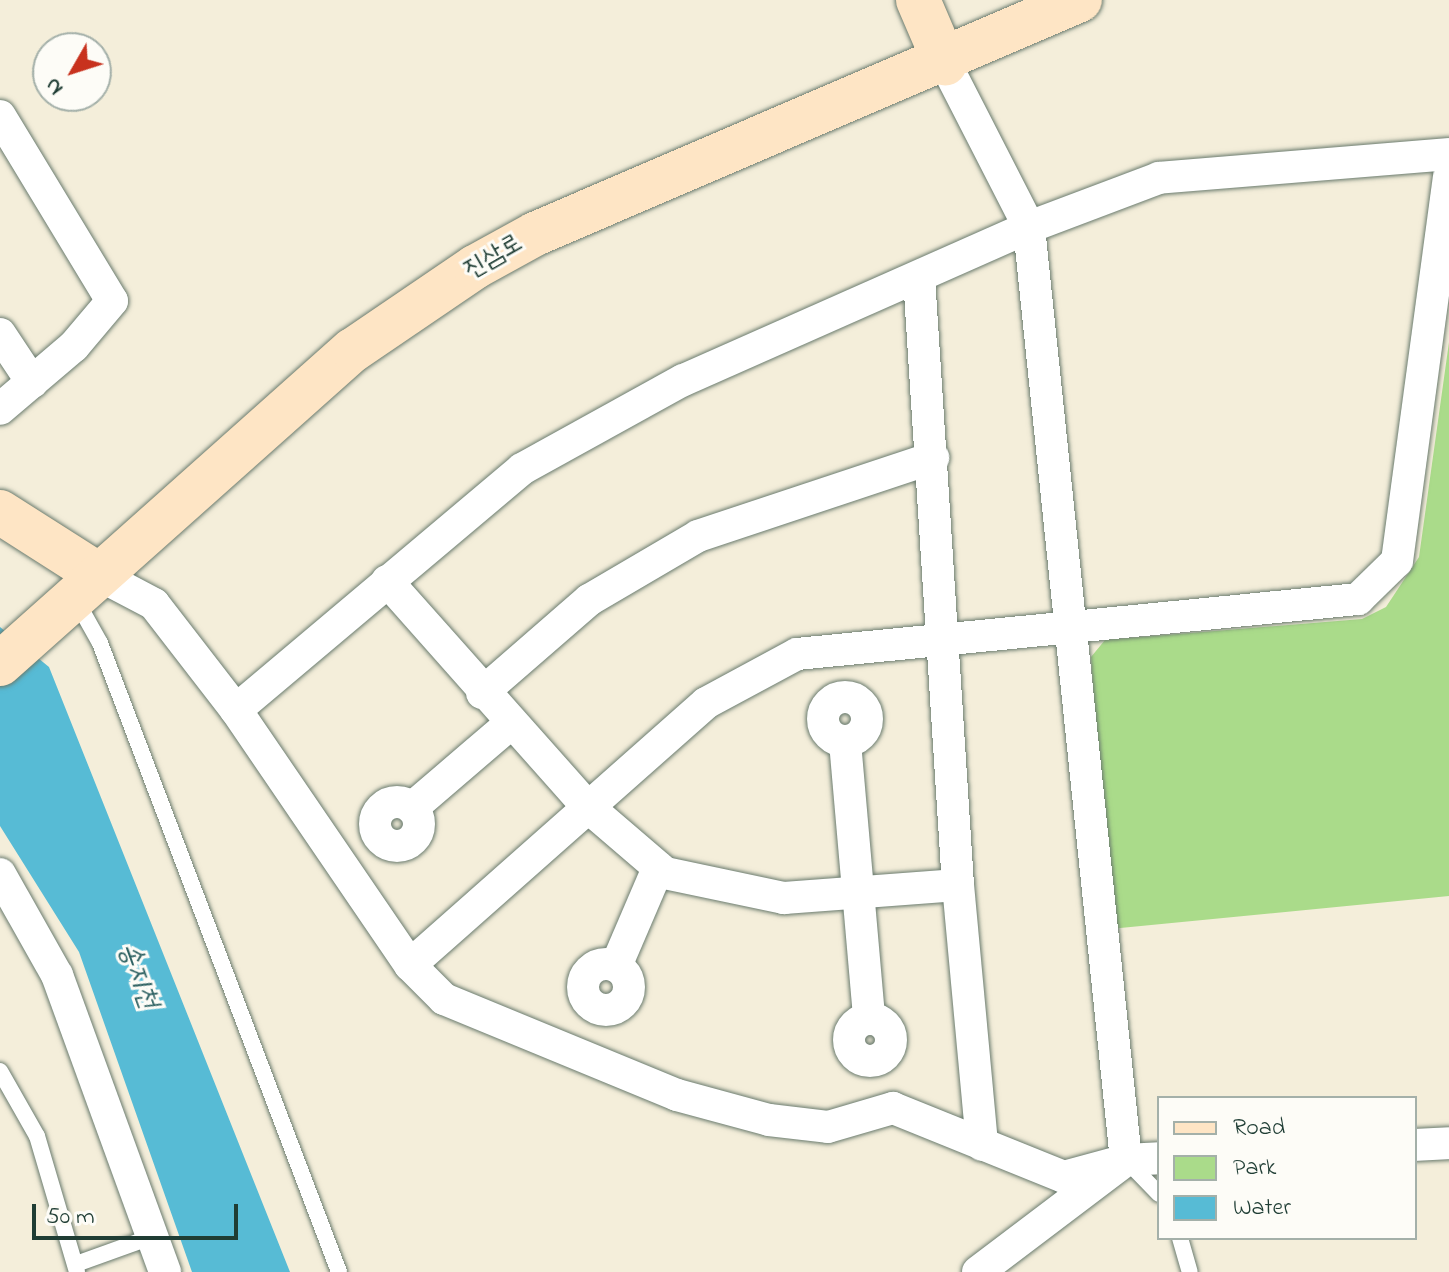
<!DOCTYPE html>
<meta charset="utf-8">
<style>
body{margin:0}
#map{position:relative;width:1449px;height:1272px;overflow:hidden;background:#f4eeda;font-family:"Indie Flower","Poor Story",sans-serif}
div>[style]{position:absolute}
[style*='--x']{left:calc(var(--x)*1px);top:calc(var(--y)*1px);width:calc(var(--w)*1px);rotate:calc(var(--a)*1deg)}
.green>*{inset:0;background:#aadb8a}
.water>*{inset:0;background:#57bbd5}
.roads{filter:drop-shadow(0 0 2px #6a7b6e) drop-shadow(0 0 2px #6a7b6e)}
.lane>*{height:16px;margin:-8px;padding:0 8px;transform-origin:8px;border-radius:8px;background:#fff}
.street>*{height:32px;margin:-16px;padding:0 16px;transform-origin:16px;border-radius:16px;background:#fff}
.street>.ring{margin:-16px;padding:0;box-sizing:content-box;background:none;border:32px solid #fff;border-radius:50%}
.secondary>*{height:44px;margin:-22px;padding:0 22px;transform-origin:22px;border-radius:22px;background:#fee5c5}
span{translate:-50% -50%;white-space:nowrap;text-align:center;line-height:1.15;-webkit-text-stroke:6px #fdfcf7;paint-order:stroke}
.street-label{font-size:26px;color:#1f3d34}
.water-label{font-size:28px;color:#306364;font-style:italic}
.legend{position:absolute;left:1157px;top:1096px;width:260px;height:144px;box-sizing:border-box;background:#fdfcf7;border:2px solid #a4b0a9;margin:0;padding:10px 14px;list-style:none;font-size:24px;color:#1f3d34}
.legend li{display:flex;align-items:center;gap:16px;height:40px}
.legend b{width:40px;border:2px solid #a4b0a9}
.north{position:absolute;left:32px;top:32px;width:80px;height:80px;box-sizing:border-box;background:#fdfcf7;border:2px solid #a4b0a9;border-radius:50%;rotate:231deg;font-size:22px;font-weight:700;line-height:32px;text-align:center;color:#1f3d34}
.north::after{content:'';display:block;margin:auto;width:28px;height:36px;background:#c8321e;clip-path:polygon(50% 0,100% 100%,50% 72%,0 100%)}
.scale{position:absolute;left:32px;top:1204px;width:206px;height:36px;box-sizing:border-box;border:4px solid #1f3d34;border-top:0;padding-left:10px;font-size:24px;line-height:28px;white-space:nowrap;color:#1f3d34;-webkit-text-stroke:6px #fdfcf7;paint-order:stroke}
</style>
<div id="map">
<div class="green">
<i style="clip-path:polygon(1449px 342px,1449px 896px,1110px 929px,1091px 657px,1105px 640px,1362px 619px,1386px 607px,1419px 557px)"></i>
</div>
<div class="water">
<i style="clip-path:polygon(0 627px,49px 667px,290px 1272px,192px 1272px,79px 952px,0 826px)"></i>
</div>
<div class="roads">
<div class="lane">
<i style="--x:77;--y:602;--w:47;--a:60.7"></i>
<i style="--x:100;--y:643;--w:673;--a:69.19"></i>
<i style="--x:0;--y:1071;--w:75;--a:60.4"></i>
<i style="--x:37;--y:1136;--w:142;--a:73.6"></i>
<i style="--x:1127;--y:1161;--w:46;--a:45.9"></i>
<i style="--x:1180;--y:1238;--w:35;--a:74"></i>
<i style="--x:76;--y:1264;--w:80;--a:-19.8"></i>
</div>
<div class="street">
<i style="--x:0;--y:116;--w:216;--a:58.8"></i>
<i style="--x:112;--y:301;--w:59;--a:130.2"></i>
<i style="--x:74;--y:346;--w:97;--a:139.6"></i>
<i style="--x:1449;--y:154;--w:291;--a:175.3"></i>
<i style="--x:1159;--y:178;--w:139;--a:159.3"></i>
<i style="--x:1029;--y:227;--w:378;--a:156.1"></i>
<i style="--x:683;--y:380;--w:184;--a:151.1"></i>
<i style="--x:522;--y:469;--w:374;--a:139.9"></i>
<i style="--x:236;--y:710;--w:309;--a:55.7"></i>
<i style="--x:410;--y:965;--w:395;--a:-41.5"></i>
<i style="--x:706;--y:703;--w:103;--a:-28.3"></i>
<i style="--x:797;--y:654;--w:564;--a:-5.6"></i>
<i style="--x:1358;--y:599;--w:54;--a:-44.3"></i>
<i style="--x:1397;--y:561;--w:387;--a:-82.3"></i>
<i style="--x:0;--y:334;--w:58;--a:56.3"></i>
<i style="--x:99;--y:575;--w:62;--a:27.8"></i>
<i style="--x:154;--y:604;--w:134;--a:52.3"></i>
<i style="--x:387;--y:581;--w:302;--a:48.4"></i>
<i style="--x:588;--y:807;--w:101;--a:40.6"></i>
<i style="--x:665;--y:873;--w:122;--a:11.9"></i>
<i style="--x:784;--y:898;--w:174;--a:-4.3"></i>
<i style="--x:958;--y:885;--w:609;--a:-93.67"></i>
<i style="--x:482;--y:693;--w:142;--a:-41"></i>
<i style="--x:589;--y:600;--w:126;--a:-30.4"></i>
<i style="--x:698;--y:536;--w:248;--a:-18.4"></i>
<i class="ring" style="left:823px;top:697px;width:12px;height:12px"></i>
<i style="--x:845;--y:742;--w:278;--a:85"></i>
<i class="ring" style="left:375px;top:802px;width:12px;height:12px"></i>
<i style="--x:412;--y:808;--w:129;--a:-40.6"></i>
<i style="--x:0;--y:874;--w:116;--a:60.6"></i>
<i style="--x:57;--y:975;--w:316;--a:70"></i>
<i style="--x:958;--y:885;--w:261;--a:84.7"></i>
<i class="ring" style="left:583px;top:964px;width:14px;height:14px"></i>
<i style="--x:410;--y:965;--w:48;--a:45"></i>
<i style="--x:444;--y:999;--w:252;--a:22.4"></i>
<i style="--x:677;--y:1095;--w:95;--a:15.2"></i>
<i style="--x:769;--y:1120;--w:59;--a:6.8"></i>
<i style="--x:828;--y:1127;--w:68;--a:-16.3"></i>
<i style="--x:893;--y:1108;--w:184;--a:22"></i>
<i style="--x:1064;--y:1177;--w:64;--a:-15.3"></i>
<i style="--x:1126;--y:1160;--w:938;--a:-95.94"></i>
<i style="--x:1029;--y:227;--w:184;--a:-117.1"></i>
<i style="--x:616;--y:966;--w:107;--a:-66.8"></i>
<i class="ring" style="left:849px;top:1019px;width:10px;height:10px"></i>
<i style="--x:1415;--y:1145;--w:34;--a:-3"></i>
<i style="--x:978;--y:1272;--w:186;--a:-37.1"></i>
<i style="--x:1126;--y:1160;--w:33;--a:-3"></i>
</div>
<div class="secondary">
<i style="--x:918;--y:0;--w:69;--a:66.8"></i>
<i style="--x:0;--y:512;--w:117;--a:32.5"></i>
<i style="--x:0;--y:664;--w:472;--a:-41.7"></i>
<i style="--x:353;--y:350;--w:148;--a:-34.2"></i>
<i style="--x:475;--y:267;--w:68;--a:-28.8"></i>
<i style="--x:535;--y:234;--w:593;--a:-23.24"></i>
</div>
</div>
<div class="street-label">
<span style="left:494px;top:258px;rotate:-30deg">진삼로</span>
</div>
<div class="water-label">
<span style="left:137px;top:976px;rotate:70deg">송지천</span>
</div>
<ul class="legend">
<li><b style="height:10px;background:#fee5c5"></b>Road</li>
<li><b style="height:22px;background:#aadb8a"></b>Park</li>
<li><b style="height:22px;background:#57bbd5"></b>Water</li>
</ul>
<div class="north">N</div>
<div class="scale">50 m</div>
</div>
